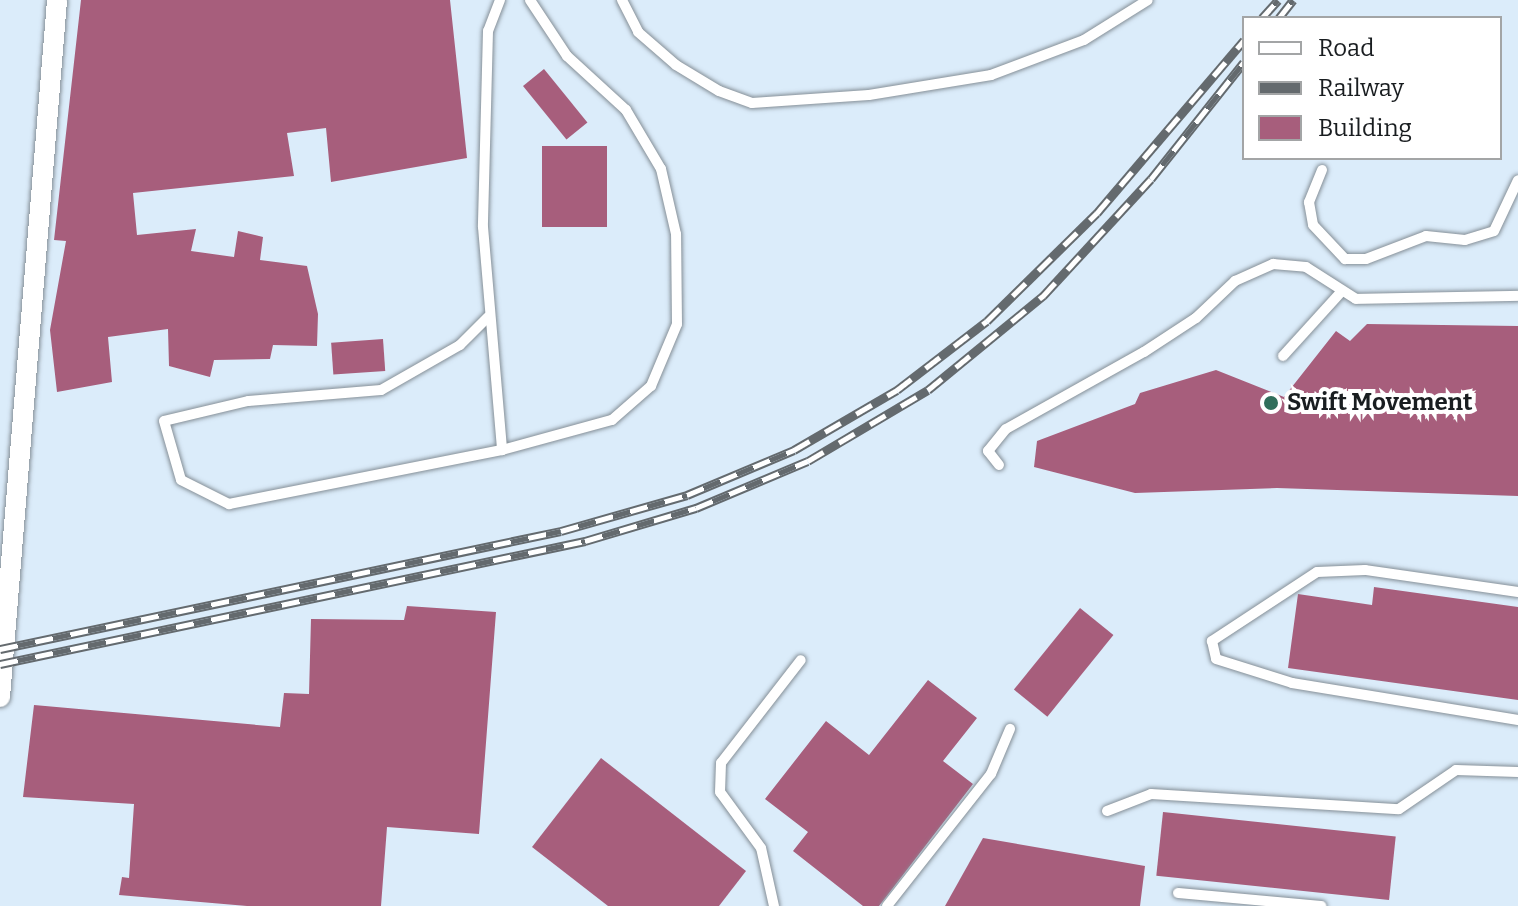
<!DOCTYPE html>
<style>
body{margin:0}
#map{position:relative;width:1518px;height:906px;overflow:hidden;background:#eef7fd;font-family:Bitter,serif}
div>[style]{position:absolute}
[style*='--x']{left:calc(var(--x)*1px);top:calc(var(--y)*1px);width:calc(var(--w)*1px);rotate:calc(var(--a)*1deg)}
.built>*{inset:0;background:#dbecfa}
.building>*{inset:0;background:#a75e7c;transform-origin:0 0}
.roads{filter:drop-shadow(0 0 2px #858f97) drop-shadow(0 0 2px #858f97)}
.service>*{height:10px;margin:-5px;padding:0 5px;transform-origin:5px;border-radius:5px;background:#fff}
.minor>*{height:20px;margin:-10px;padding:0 10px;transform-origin:10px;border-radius:10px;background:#fff}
.rail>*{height:9px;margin-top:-4.5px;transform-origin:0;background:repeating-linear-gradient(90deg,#fff 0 18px,#646a6e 0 36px);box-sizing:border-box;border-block:2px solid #646a6e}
.dots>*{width:22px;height:22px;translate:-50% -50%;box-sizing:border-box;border:4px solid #fff;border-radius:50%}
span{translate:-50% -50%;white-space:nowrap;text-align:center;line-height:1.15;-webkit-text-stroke:8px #fff;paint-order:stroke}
.poi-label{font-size:24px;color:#191d20;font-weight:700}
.left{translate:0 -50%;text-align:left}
.legend{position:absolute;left:1242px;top:16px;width:260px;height:144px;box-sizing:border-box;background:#fff;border:2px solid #a3a5a6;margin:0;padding:10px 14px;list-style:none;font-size:24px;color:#191d20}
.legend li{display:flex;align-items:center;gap:16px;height:40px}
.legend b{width:40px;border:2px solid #a3a5a6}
</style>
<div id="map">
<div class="built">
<i style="clip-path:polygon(evenodd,0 0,1518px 0,1518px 906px,0 906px,0 0,1244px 18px,1500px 18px,1500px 158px,1244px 158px,1244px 18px)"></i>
</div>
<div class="building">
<i style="clip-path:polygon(81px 0,450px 0,467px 158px,331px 182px,326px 128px,287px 133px,294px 176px,133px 193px,137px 235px,196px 229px,191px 251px,234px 257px,238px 231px,263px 237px,260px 260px,307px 266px,318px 314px,317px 346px,273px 345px,270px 359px,214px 360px,210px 377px,169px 366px,168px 329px,108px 337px,112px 382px,57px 392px,50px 330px,66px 241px,54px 240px)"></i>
<i style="left:544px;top:69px;width:69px;height:27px;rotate:51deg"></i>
<i style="left:607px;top:146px;width:81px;height:65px;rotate:90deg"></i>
<i style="clip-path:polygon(1367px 324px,1518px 326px,1518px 496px,1277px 488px,1135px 493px,1034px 467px,1037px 441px,1135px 404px,1140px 393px,1216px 370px,1284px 397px,1336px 331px,1350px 341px)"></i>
<i style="left:383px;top:339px;width:32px;height:52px;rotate:86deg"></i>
<i style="clip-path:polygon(1374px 587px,1518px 607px,1518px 700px,1288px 668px,1298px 594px,1372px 605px)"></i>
<i style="clip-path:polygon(407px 606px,496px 612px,479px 834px,387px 827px,381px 906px,247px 906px,119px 895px,122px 877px,129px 878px,134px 804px,23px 797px,34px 705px,280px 727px,284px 693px,309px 694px,311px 619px,404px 620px)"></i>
<i style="left:1080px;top:608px;width:43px;height:105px;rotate:39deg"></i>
<i style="clip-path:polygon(928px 680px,977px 718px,943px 761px,973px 784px,879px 906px,863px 906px,793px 851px,808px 832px,765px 799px,826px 721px,869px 755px)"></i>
<i style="clip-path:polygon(601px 758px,746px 871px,719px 906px,608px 906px,532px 847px)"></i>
<i style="left:1163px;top:812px;width:234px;height:64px;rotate:6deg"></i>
<i style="clip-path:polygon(983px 838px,1145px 866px,1140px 906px,945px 906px)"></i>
</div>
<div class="roads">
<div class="service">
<i style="--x:500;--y:0;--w:33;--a:111"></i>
<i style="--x:488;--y:31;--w:196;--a:91.5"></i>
<i style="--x:483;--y:227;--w:224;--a:85.1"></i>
<i style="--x:622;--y:0;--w:36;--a:63"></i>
<i style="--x:638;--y:32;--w:50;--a:41"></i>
<i style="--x:676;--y:65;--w:50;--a:31.2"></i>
<i style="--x:719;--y:91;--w:35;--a:20"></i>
<i style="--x:752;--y:103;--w:117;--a:-3.9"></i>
<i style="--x:869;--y:95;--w:124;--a:-9.3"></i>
<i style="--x:991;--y:75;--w:99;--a:-20.6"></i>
<i style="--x:1084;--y:40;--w:75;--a:-32"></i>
<i style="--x:1322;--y:170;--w:35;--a:112"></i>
<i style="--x:1309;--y:202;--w:23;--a:80"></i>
<i style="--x:1313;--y:225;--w:47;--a:46.7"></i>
<i style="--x:1345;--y:259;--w:21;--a:0"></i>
<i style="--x:1366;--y:259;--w:64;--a:-21"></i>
<i style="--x:1426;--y:236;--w:39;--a:6"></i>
<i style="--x:1465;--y:240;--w:30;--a:-17"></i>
<i style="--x:1494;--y:231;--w:56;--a:-64.8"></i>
<i style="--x:488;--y:317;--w:40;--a:135"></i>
<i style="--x:460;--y:345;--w:91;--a:150.3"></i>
<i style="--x:381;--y:390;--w:133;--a:175.3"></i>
<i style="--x:248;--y:401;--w:86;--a:166.6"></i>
<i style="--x:164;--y:421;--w:61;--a:73.9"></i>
<i style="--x:181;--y:480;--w:54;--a:26.6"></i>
<i style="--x:229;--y:504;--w:278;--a:-11.2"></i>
<i style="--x:502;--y:450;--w:114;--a:-15.3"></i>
<i style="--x:612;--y:420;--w:52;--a:-41.1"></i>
<i style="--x:651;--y:386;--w:67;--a:-67.2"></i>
<i style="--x:677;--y:324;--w:90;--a:-90.6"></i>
<i style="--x:676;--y:234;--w:67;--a:-103"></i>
<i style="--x:661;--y:169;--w:69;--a:-120.7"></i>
<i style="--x:626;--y:110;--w:80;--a:-137.5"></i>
<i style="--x:567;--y:56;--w:67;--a:-123.5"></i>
<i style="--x:1283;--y:356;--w:88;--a:-47.8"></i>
<i style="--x:999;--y:465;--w:18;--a:-128"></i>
<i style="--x:988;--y:451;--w:28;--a:-51"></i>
<i style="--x:1006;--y:429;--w:158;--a:-29.2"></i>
<i style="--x:1144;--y:352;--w:62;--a:-33.2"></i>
<i style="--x:1196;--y:318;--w:54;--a:-43.5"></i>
<i style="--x:1235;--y:281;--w:42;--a:-24.1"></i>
<i style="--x:1273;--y:264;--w:33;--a:5"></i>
<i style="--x:1306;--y:267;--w:59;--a:32.6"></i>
<i style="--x:1356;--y:299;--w:162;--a:-1.1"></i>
<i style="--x:1518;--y:592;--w:155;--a:-171.8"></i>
<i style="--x:1365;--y:570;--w:48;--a:177.6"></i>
<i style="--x:1317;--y:572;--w:126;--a:146.7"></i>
<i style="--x:1212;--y:641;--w:18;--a:77"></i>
<i style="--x:1216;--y:659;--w:80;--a:17.5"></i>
<i style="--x:1292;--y:683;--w:229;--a:9.3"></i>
<i style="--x:1107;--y:811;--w:47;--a:-21.1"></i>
<i style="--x:1151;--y:794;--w:248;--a:3.5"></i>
<i style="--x:1399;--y:809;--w:69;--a:-34.4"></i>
<i style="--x:1456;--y:770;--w:62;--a:1.8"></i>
<i style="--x:1178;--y:893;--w:144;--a:5.2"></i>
<i style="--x:774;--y:906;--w:59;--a:-102.6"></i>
<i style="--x:761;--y:848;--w:69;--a:-126.2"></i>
<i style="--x:720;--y:792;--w:29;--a:-88"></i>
<i style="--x:721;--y:763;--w:130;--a:-52.2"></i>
<i style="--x:887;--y:906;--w:168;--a:-51.8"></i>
<i style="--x:991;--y:774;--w:49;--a:-67.1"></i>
</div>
<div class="minor">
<i style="--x:0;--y:697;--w:699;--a:-85.32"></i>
</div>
</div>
<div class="rail">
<i style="--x:1262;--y:18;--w:24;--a:-48"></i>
<i style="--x:1279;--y:18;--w:23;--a:-52"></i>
<i style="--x:0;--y:649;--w:573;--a:-11.88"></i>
<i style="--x:561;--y:531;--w:131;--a:-15.9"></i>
<i style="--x:687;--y:495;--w:116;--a:-22.8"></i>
<i style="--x:794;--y:450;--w:119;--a:-30.2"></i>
<i style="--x:897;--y:390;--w:113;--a:-37.5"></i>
<i style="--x:987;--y:321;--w:154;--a:-44.5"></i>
<i style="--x:1097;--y:213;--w:227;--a:-49.6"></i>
<i style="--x:0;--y:664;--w:598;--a:-11.87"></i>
<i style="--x:585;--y:541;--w:116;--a:-16.6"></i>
<i style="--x:696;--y:508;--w:121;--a:-22.8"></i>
<i style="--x:808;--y:461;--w:139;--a:-30.6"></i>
<i style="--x:928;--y:390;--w:149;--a:-39.3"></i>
<i style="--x:1043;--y:296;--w:159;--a:-47.3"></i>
<i style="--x:1151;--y:179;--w:149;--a:-51.5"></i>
</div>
<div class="dots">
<i style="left:1271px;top:403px;background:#306e5b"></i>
</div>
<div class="poi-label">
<span class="left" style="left:1287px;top:403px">Swift Movement</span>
</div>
<ul class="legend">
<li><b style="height:10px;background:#fff"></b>Road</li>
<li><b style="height:10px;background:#646a6e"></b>Railway</li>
<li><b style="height:22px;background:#a75e7c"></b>Building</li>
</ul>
</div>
